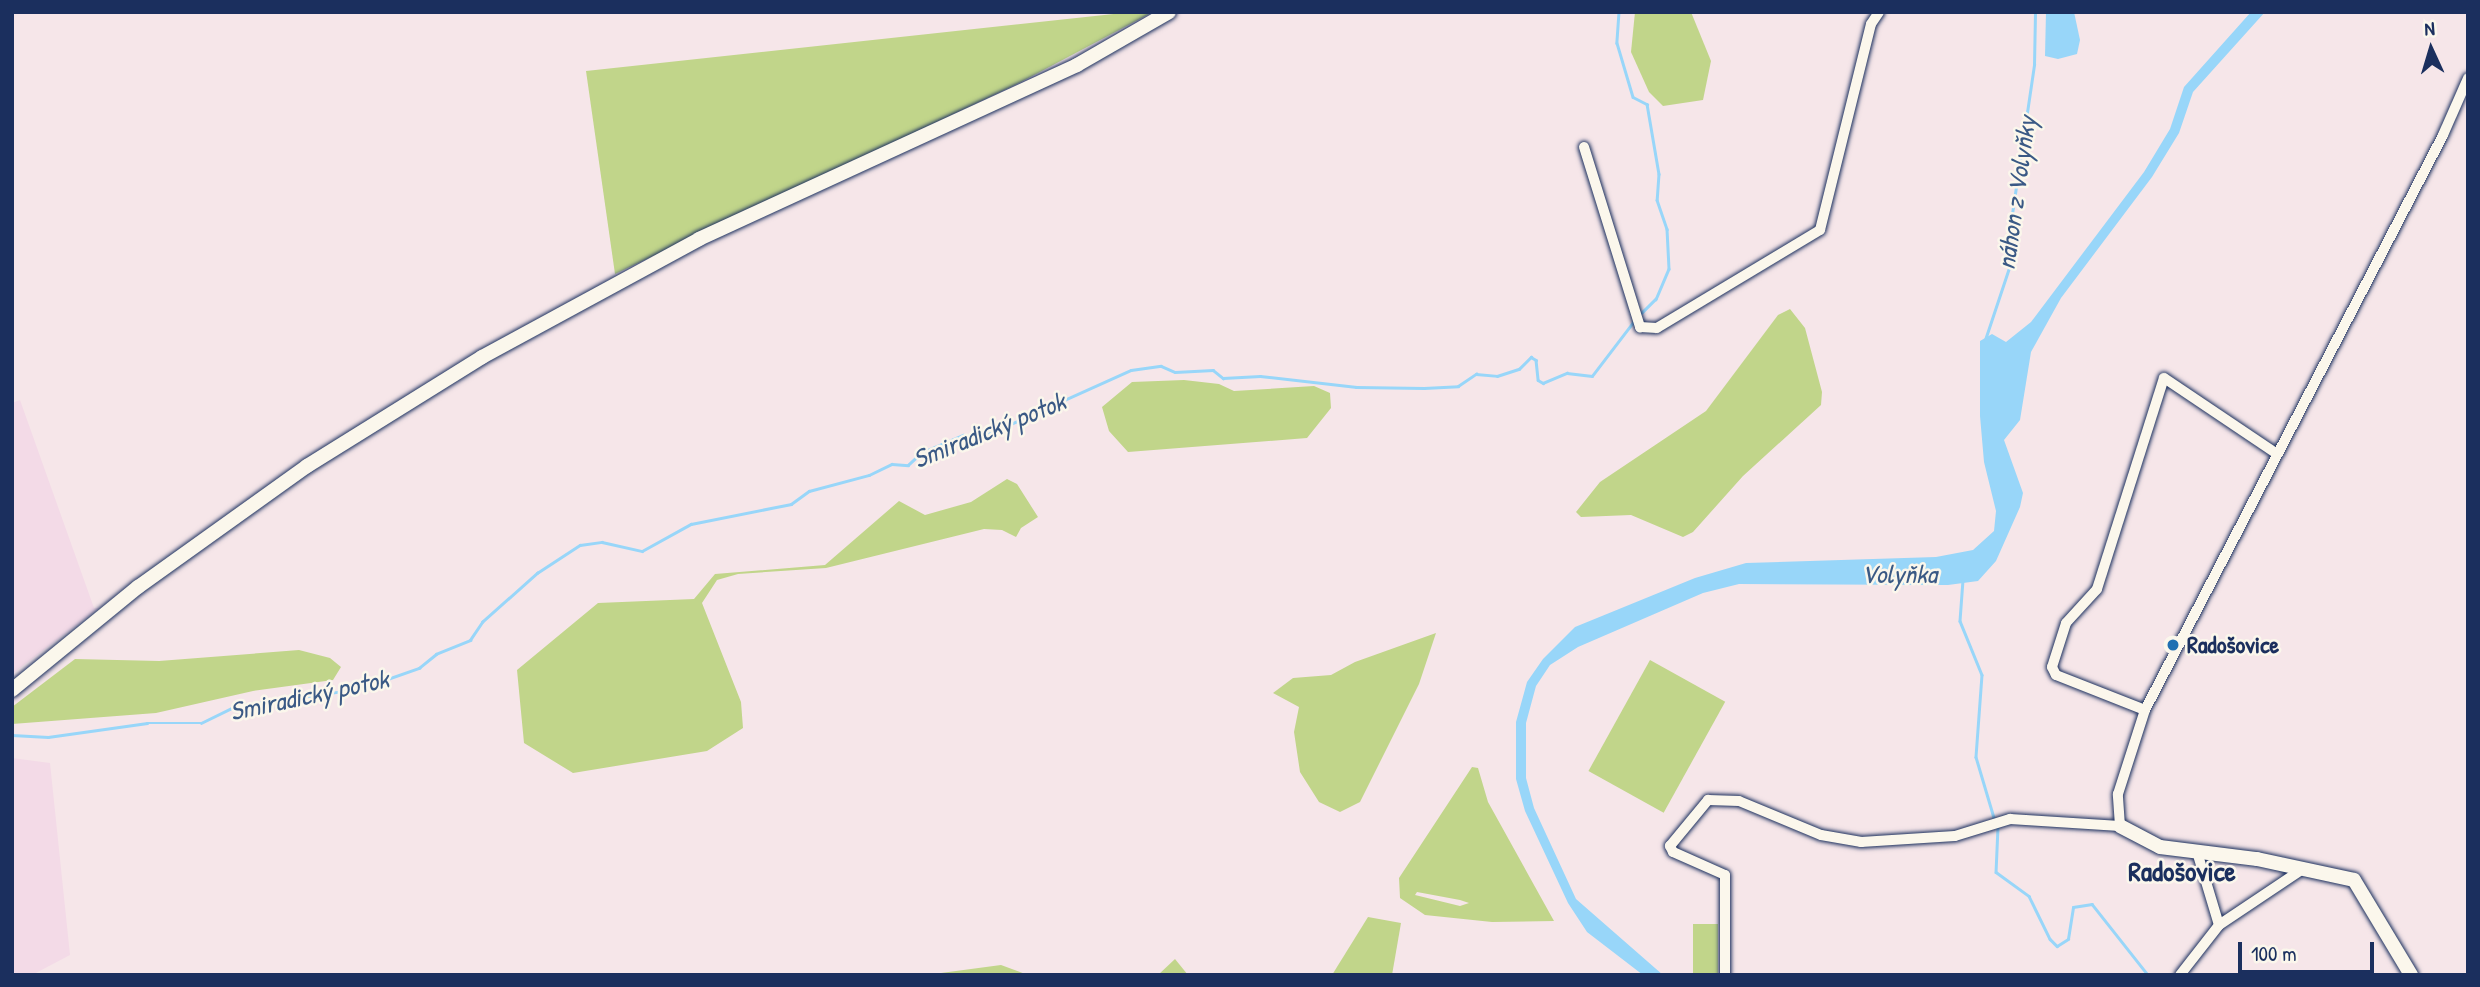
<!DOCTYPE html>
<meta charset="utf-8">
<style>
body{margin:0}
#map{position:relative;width:2480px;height:987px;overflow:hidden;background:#f6e6e9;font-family:"Patrick Hand",sans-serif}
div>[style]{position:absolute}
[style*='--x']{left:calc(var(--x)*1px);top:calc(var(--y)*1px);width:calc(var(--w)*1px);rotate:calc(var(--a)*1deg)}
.built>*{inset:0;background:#f3dae7}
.green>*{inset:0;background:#c1d58a;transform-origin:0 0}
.water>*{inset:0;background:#98d6f9}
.stream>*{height:2.5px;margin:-1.25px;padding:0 1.25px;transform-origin:1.25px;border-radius:1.25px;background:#98d6f9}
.roads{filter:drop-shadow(0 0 2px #1b2f5e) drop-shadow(0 0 2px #1b2f5e)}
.street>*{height:10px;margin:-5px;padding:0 5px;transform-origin:5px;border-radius:5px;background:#fbf7ec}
.secondary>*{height:14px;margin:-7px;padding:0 7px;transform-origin:7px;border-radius:7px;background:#fbf7ec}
.dots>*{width:19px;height:19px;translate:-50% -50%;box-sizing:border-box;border:4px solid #fbf7ec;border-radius:50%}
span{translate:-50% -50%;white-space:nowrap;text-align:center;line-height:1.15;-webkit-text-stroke:5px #fbf7ec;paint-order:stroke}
.poi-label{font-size:24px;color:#1b2f5e;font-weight:700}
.left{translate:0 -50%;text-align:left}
.water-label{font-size:26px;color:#3a5985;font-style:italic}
.quarter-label{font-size:28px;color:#1b2f5e;font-weight:700}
.frame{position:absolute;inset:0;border:14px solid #1b2f5e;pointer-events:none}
.north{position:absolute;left:2396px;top:14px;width:70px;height:70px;-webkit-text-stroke:5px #fbf7ec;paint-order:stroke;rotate:356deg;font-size:19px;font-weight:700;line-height:28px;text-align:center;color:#1b2f5e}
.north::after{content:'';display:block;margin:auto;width:24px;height:32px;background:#1b2f5e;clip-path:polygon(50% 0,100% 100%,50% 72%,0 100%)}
.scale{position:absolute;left:2238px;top:942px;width:136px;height:32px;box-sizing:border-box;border:4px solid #1b2f5e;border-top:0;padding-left:9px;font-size:21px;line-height:24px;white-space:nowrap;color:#1b2f5e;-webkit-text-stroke:5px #fbf7ec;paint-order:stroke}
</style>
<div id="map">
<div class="built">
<i style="clip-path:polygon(20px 400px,94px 608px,99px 608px,12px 674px,12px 403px)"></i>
<i style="clip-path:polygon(12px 758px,50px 763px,70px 955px,32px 975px,12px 975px)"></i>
</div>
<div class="green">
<i style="clip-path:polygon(1132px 12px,1153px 12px,1021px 82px,615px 274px,586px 71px)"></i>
<i style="clip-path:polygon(1635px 12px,1691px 12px,1711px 61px,1703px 100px,1663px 106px,1649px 92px,1631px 52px)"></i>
<i style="clip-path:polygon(1790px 309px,1805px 328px,1822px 392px,1821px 405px,1743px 476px,1693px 532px,1683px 537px,1631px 515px,1581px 517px,1576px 512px,1600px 482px,1706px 411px,1778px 315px)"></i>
<i style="clip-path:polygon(1184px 380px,1219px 384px,1234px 391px,1314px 386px,1330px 393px,1331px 408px,1307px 438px,1128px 452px,1109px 431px,1102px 407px,1132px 382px)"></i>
<i style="clip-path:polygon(1007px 479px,1017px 484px,1038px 517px,1021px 528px,1016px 537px,1002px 530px,984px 529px,826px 568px,738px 574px,717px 580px,702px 603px,741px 702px,743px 728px,707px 751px,573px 773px,524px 743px,517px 670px,598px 603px,694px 599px,715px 574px,825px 565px,899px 501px,925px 515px,971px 502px)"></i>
<i style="clip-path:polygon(1436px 633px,1419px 684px,1360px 802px,1340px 812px,1319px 802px,1300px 772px,1294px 732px,1299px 707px,1273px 693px,1293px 678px,1331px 675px,1355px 662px)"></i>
<i style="clip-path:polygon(299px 650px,330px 658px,341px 667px,333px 680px,253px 691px,156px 713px,12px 724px,12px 707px,75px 659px,159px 661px)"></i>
<i style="left:1650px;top:660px;width:86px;height:127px;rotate:29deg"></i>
<i style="clip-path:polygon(evenodd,1472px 767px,1478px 768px,1488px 802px,1554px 921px,1492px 922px,1425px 915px,1400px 898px,1399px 878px,1472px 767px,1417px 892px,1460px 900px,1469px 903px,1460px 906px,1415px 895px,1417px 892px)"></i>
<i style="clip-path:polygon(1368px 917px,1401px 923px,1392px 975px,1332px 975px)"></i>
<i style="left:1693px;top:924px;width:25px;height:50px"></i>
<i style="clip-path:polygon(1175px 959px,1188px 975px,1158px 975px)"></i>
<i style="clip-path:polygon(1001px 965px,1028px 975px,926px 975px)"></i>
</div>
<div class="water">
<i style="clip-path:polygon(2046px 12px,2074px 12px,2080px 40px,2077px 54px,2058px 59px,2045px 56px)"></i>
<i style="clip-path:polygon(2251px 12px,2265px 12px,2193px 92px,2179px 133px,2152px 177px,2061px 298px,2031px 352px,2020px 420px,2004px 440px,2023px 493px,2020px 507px,1996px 561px,1978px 581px,1948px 585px,1739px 584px,1703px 593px,1578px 647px,1550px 665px,1536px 686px,1526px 723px,1526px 778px,1534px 808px,1576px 899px,1663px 975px,1643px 975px,1587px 932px,1568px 903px,1525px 811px,1516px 779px,1516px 722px,1527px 682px,1543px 659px,1575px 627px,1695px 578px,1746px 563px,1936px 557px,1973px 550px,1994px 531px,1996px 511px,1984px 462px,1980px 416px,1980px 341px,1992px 334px,2006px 342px,2031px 322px,2144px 172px,2170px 129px,2184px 87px)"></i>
</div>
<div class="stream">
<i style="--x:1619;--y:12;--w:31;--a:94"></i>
<i style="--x:1617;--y:43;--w:56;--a:73.5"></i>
<i style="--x:1633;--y:97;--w:16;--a:27"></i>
<i style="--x:1647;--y:104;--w:71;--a:80.3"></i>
<i style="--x:1659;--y:174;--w:26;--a:94"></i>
<i style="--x:1657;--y:200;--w:31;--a:71"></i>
<i style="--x:1667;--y:229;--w:40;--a:87.1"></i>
<i style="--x:1669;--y:269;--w:33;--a:113"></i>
<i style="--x:1656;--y:299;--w:24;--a:135"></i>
<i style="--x:1985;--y:340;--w:85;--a:-71.6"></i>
<i style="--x:2012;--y:259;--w:45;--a:-90"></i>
<i style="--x:2012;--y:214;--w:151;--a:-81.6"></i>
<i style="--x:2034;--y:65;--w:53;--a:-88.9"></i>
<i style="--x:1963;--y:580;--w:41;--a:94.2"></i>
<i style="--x:1960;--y:621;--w:58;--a:67.8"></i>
<i style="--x:1982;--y:675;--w:82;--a:94.2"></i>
<i style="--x:1976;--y:757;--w:67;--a:73.5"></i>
<i style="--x:12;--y:735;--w:36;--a:3"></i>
<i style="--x:48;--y:737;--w:100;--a:-8"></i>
<i style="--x:147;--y:723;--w:54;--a:0"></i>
<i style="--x:201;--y:723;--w:39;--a:-26"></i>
<i style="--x:236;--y:706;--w:124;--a:-7.9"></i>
<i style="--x:359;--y:689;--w:64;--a:-19.3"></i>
<i style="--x:419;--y:668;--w:22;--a:-39"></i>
<i style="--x:436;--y:654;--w:37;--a:-22"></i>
<i style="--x:470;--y:640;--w:22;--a:-56"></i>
<i style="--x:482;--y:622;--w:74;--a:-41.7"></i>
<i style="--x:537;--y:573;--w:51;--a:-33.1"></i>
<i style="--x:580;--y:545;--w:22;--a:-8"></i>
<i style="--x:602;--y:542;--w:41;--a:12.7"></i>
<i style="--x:642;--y:551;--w:56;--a:-28.9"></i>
<i style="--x:691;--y:524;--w:102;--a:-11.3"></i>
<i style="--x:791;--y:504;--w:22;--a:-36"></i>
<i style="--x:809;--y:491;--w:62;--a:-14.9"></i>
<i style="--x:869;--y:475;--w:25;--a:-26"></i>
<i style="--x:892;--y:464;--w:16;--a:4"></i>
<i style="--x:908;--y:465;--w:18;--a:-43"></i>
<i style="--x:921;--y:453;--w:46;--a:-23.2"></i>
<i style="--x:963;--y:435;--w:19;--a:6"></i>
<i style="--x:982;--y:437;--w:163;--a:-24.2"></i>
<i style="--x:1131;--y:370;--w:30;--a:-8"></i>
<i style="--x:1161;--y:366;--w:15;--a:23"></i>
<i style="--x:1175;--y:372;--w:38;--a:-3"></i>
<i style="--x:1213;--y:370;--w:13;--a:39"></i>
<i style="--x:1223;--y:378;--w:37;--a:-3"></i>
<i style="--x:1260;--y:376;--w:97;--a:6.5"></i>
<i style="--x:1356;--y:387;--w:68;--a:0.8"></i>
<i style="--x:1424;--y:388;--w:34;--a:-3"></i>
<i style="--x:1458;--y:386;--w:22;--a:-34"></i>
<i style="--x:1476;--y:374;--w:21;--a:5"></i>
<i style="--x:1497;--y:376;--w:23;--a:-18"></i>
<i style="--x:1519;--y:369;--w:17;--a:-45"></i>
<i style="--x:1531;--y:357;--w:6;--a:31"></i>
<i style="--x:1536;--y:360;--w:20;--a:84"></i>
<i style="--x:1538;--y:380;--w:6;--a:31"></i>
<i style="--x:1543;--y:383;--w:26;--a:-23"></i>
<i style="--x:1567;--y:373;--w:25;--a:7"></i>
<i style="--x:1592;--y:376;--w:69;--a:-52.6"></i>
<i style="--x:1998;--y:827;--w:45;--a:92.5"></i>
<i style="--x:1996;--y:872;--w:41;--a:36"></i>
<i style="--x:2029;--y:896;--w:48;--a:64"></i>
<i style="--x:2050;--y:939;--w:10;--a:45"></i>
<i style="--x:2057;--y:946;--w:13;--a:-32"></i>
<i style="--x:2068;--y:939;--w:32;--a:-81"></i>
<i style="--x:2073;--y:907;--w:19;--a:-9"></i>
<i style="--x:2092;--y:904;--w:90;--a:51.7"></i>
</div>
<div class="roads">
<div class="street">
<i style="--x:1584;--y:147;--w:189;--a:72.7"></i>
<i style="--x:1640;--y:327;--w:17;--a:3"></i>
<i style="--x:1657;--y:328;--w:190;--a:-31"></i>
<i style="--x:1820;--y:230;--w:212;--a:-76.1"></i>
<i style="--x:1871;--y:24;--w:14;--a:-56"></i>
<i style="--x:2145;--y:710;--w:96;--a:-158.5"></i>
<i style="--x:2056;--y:675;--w:9;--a:-117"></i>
<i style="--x:2052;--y:667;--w:46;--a:-72.3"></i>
<i style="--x:2066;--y:623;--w:46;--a:-47.6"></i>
<i style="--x:2097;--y:589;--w:221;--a:-72.4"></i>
<i style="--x:2164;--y:378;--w:136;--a:33.9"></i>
<i style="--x:2219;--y:925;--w:102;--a:-33.8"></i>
<i style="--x:1725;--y:975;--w:100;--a:-90"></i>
<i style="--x:1725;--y:875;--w:57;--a:-156.1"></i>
<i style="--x:1673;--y:852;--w:7;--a:-117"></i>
<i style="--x:1670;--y:846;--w:60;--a:-50.4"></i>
<i style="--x:1708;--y:800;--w:31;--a:2"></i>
<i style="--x:1739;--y:801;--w:89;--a:22.5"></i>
<i style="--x:1821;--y:835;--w:41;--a:9.9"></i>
<i style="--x:1861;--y:842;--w:94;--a:-3.7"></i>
<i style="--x:1955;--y:836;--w:58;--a:-17.2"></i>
<i style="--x:2010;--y:819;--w:110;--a:3.6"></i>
<i style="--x:2120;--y:826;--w:32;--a:-94"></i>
<i style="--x:2118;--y:794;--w:88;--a:-72.2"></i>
<i style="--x:2145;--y:710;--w:648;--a:-62.6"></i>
<i style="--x:2443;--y:135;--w:62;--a:-66.3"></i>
<i style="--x:2180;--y:975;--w:63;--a:-52"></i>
<i style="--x:2219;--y:925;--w:73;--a:-106.7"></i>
</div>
<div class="secondary">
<i style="--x:12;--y:690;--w:163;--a:-39.3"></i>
<i style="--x:138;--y:587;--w:208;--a:-35.6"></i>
<i style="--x:307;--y:466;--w:206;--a:-31.9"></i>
<i style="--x:482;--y:357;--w:247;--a:-28.5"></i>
<i style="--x:699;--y:239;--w:416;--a:-24.7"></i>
<i style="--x:1077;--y:65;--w:106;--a:-29.9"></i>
<i style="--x:2120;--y:826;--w:45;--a:27.7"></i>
<i style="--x:2160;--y:847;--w:98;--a:7.1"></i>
<i style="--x:2257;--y:859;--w:99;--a:12.2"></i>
<i style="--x:2354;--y:880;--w:111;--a:59"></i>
</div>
</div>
<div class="dots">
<i style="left:2173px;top:645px;background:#1f6fb2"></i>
</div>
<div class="poi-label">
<span class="left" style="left:2187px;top:645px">Radošovice</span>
</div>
<div class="water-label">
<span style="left:2016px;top:193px;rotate:-82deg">náhon z Volyňky</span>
<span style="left:989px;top:430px;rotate:-22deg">Smiradický potok</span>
<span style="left:1899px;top:574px">Volyňka</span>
<span style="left:309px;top:695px;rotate:-12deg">Smiradický potok</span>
</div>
<div class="quarter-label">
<span style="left:2182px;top:871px">Radošovice</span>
</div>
<div class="frame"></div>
<div class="north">N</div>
<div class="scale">100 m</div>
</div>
